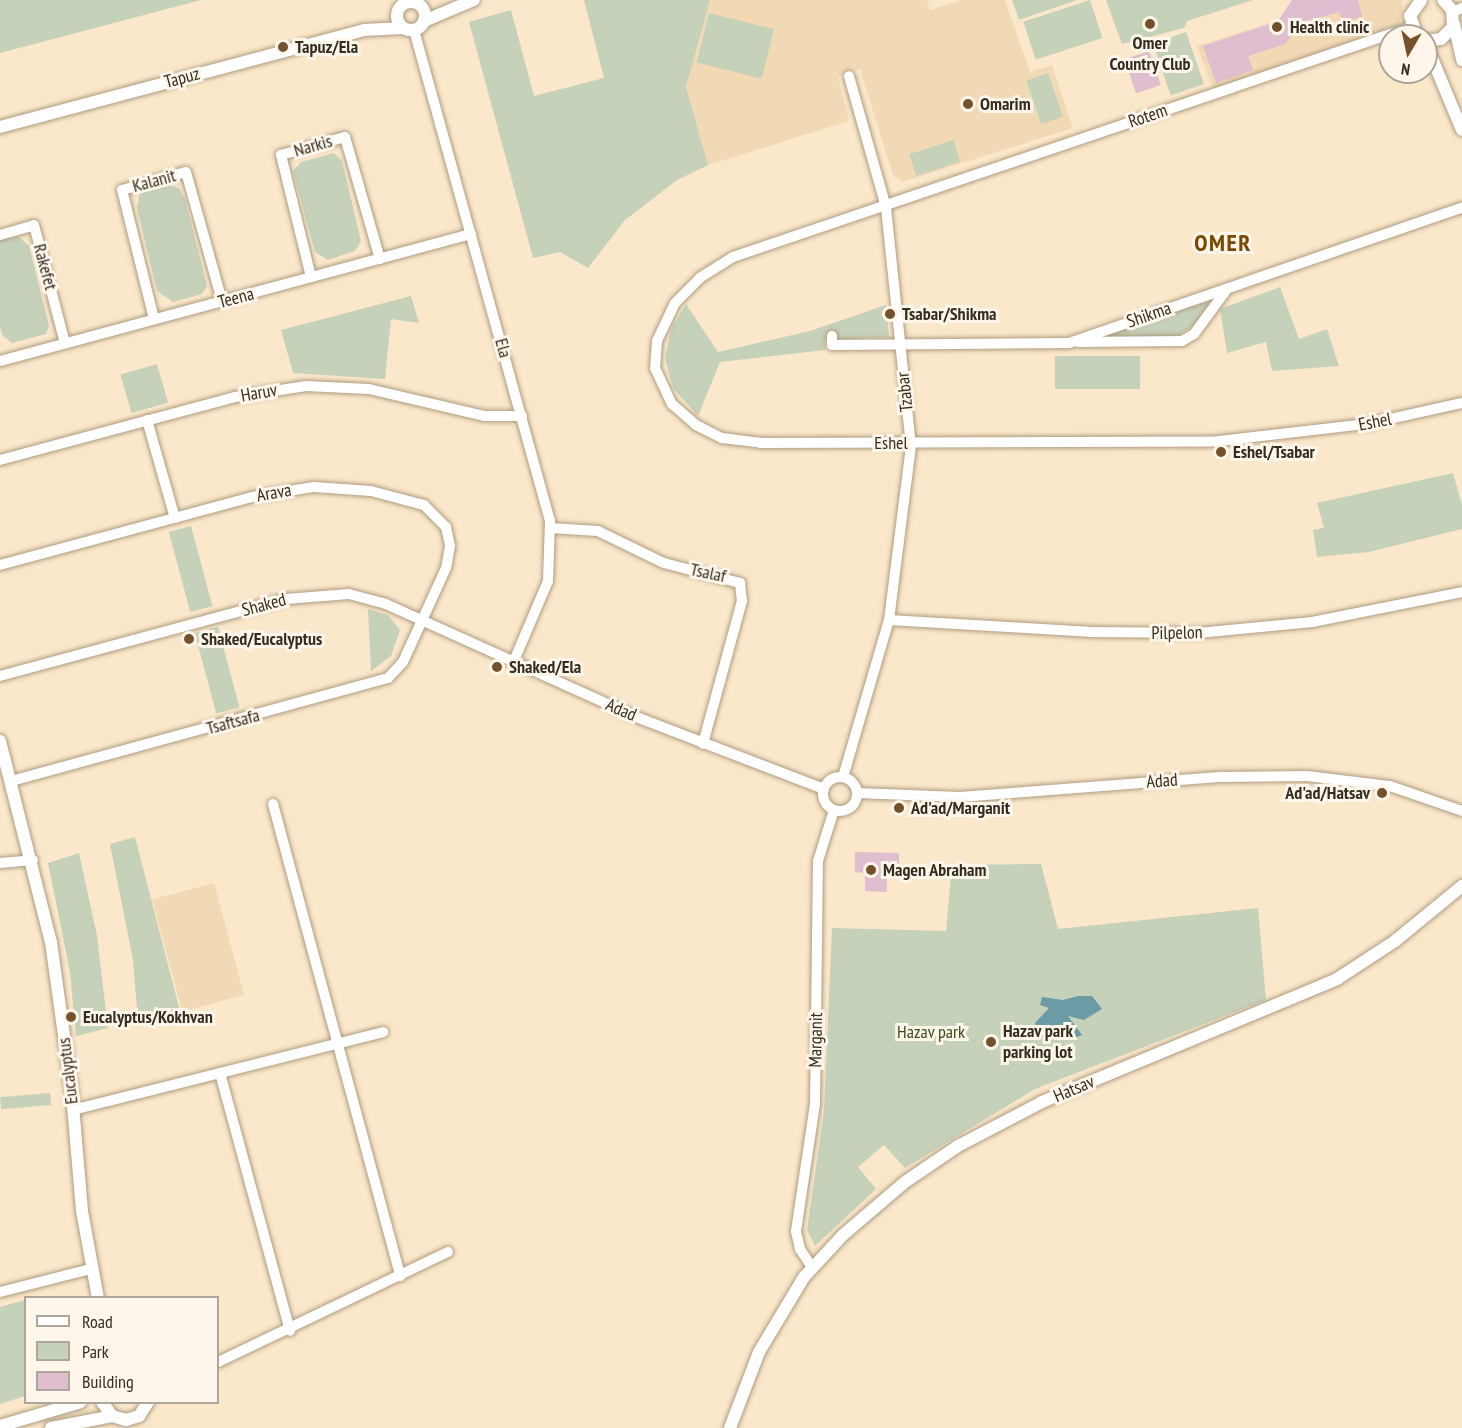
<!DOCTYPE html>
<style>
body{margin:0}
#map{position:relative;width:1462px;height:1428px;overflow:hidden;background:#fbe7c9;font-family:"PT Sans Narrow",sans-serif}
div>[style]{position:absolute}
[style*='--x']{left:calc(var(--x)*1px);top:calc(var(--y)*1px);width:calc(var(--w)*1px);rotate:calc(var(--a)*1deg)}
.built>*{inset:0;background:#f2d9b5;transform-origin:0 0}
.green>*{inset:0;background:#c6d1ba;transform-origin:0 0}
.water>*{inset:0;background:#6c9ba6}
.building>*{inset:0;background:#dfbecf;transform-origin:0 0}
.roads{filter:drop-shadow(0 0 2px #af9c81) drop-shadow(0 0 2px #af9c81)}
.minor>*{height:10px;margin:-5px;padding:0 5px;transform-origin:5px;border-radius:5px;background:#fff}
.minor>.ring{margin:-5px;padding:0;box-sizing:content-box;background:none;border:10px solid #fff;border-radius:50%}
.tertiary>*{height:12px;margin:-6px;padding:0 6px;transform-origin:6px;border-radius:6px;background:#fff}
.tertiary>.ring{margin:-6px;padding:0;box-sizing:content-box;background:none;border:12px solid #fff;border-radius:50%}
.dots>*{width:16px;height:16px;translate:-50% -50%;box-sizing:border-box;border:3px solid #fef6ea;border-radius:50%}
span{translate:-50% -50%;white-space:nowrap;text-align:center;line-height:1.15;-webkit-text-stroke:6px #fef6ea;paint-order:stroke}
.poi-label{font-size:18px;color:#342d21;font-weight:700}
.left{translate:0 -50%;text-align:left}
.right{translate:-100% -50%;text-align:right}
.street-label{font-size:18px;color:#342d21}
.park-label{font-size:18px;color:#384e19}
.district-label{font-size:24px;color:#7a4900;font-weight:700;letter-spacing:1.5px}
.legend{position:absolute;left:24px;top:1296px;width:195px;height:108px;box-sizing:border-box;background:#fef6ea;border:2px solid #ada69a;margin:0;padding:8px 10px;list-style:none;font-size:18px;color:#342d21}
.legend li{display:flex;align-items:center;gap:12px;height:30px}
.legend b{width:30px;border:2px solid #ada69a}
.north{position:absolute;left:1378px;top:24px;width:60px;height:60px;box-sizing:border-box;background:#fef6ea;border:2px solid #ada69a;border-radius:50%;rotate:189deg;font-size:16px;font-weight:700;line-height:24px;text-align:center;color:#342d21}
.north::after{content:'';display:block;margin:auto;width:21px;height:27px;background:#74512a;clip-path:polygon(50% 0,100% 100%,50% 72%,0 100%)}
</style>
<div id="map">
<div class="built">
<i style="clip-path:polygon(710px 0,927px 0,930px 10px,963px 0,1005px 0,1030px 72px,1052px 65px,1073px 128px,902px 182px,893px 175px,860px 69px,838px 77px,849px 121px,708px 165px,686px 87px)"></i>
<i style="clip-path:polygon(1292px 0,1402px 0,1403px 15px,1398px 25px,1213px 89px,1197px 46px,1278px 21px)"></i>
<i style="left:214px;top:883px;width:116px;height:64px;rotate:75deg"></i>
</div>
<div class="green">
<i style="clip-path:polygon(0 0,201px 0,0 53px)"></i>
<i style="clip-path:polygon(584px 0,710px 0,686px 87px,708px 165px,677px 180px,625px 220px,588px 268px,560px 252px,533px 258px,469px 22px,511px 10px,534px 96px,604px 78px)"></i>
<i style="clip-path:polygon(1012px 0,1077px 0,1019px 20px)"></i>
<i style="left:1090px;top:0;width:40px;height:70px;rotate:72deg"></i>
<i style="clip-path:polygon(1106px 0,1253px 0,1187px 21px,1184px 28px,1122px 44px)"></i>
<i style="left:709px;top:13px;width:67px;height:51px;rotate:14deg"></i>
<i style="left:1186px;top:32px;width:55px;height:35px;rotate:71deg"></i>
<i style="left:1048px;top:73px;width:46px;height:23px;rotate:71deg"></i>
<i style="left:953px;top:140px;width:23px;height:46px;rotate:72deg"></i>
<i style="clip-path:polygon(334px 153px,342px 161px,361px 241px,355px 251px,328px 260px,315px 252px,293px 171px,301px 162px)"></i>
<i style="clip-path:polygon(166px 184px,179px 188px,185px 199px,207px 286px,202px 294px,173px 302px,157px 291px,137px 208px,140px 192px)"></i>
<i style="clip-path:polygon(18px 236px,29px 246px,49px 326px,46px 334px,12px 343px,3px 336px,0 327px,0 240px)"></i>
<i style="clip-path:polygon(1280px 287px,1299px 339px,1327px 329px,1339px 366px,1272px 371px,1266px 342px,1227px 353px,1220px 309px)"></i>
<i style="clip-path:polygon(411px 296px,419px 323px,391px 319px,385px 379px,293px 373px,281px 330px)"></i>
<i style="clip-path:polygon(1210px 301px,1195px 324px,1174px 338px,1096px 338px)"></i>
<i style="clip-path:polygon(686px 304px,718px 352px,810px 331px,886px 305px,889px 337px,825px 340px,825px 350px,720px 362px,698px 416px,673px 388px,665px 358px,671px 329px)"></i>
<i style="left:1055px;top:356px;width:85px;height:33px"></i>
<i style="left:157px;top:364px;width:40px;height:38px;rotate:74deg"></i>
<i style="clip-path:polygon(1453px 473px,1462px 505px,1462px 529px,1369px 552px,1317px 557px,1313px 530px,1324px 528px,1317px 503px)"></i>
<i style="left:191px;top:526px;width:83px;height:23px;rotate:75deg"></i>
<i style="clip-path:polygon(368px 609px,388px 615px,400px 630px,391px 656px,371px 671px)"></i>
<i style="left:218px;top:627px;width:83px;height:24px;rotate:75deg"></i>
<i style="clip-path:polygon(135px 837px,180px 1011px,138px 1020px,133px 960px,110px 844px)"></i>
<i style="clip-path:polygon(79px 853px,97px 936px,108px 1028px,76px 1036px,70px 972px,48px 863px)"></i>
<i style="clip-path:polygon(1041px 864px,1058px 929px,1258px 908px,1266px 1000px,1035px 1089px,905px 1168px,884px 1145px,858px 1167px,876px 1189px,815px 1246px,807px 1230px,824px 1111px,832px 928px,946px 931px,952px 865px)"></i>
<i style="left:50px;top:1093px;width:12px;height:50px;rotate:85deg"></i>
<i style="clip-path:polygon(25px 1300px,25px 1396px,0 1404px,0 1307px)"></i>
</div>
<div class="water">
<i style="clip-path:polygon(1078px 996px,1092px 996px,1102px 1009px,1084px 1020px,1068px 1016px,1082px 1035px,1072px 1039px,1039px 1037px,1035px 1023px,1049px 1008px,1040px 1005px,1042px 997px,1063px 1000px)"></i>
</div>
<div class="building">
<i style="clip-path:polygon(1292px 0,1358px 0,1362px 16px,1343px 23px,1339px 12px,1302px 22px,1285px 44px,1248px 56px,1253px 70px,1216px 83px,1203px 46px,1278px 21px)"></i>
<i style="left:1149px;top:51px;width:36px;height:26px;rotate:71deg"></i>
<i style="clip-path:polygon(855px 852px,899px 853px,899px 867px,887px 867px,887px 892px,865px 891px,865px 873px,855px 872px)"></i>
</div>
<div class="roads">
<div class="minor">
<i style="--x:407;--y:0;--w:2;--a:90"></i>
<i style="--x:1453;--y:12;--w:10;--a:-24"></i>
<i style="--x:1411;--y:27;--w:716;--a:161.26"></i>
<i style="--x:733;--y:257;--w:39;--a:148"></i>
<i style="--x:700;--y:278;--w:35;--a:135"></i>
<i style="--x:675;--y:303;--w:42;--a:115.3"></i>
<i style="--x:657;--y:341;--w:27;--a:94"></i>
<i style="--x:655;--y:368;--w:40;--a:65"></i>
<i style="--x:672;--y:404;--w:32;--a:41"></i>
<i style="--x:696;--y:425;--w:29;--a:27"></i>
<i style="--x:722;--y:438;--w:38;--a:7"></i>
<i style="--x:760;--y:443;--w:459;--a:-0.2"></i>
<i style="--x:1219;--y:441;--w:149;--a:-6.6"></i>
<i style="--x:1367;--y:424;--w:97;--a:-12.5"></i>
<i style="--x:414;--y:30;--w:509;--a:74.52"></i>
<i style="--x:550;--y:521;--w:60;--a:91.9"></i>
<i style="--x:548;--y:581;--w:89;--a:113.1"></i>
<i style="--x:0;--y:235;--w:35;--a:-16"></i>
<i style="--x:34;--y:225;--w:122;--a:75.3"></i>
<i style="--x:311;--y:277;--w:126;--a:-103.8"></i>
<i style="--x:281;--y:155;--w:66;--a:-15.7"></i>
<i style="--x:345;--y:137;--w:127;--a:74"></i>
<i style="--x:154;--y:319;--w:133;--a:-103.9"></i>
<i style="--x:122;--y:190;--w:66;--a:-15.7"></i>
<i style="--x:186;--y:172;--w:134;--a:74.4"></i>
<i style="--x:832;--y:336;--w:9;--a:90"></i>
<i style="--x:832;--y:345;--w:237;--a:-0.5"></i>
<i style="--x:1069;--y:343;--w:416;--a:-19"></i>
<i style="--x:1078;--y:342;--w:104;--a:-0.6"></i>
<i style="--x:1182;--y:341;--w:14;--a:-30"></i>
<i style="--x:1194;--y:334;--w:52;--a:-53.6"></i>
<i style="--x:0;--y:361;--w:488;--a:-15.1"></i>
<i style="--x:147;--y:420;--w:102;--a:74.1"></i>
<i style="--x:0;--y:460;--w:243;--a:-15"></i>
<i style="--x:235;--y:397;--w:72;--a:-8.8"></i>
<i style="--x:306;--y:386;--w:63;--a:2.7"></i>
<i style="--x:369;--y:389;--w:118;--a:13.2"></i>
<i style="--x:484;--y:416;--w:38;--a:0"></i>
<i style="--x:550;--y:528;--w:48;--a:3.6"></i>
<i style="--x:598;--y:531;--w:73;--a:25.9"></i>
<i style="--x:664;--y:563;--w:79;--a:14.7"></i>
<i style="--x:740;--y:583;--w:18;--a:84"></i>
<i style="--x:742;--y:601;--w:148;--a:105.3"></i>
<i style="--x:0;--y:565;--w:261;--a:-15.1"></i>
<i style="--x:252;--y:497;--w:63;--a:-9.2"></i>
<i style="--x:314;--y:487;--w:57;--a:4"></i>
<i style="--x:371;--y:491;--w:55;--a:14.8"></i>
<i style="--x:424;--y:505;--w:31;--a:45"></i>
<i style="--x:446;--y:527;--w:19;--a:78"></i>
<i style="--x:450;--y:546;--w:22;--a:100"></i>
<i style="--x:446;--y:568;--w:103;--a:114.6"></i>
<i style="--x:403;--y:662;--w:22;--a:133"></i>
<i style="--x:388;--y:678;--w:391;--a:164.7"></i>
<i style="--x:889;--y:620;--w:200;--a:3.4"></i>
<i style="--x:1089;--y:632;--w:109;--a:0.5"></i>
<i style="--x:1198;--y:633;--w:115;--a:-5.5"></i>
<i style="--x:1312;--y:622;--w:153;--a:-11.3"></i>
<i style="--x:0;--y:676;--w:296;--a:-15.1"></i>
<i style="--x:286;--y:599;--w:63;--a:-4.5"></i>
<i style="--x:349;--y:594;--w:38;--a:15"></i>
<i style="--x:386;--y:604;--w:277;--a:24.3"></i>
<i style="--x:639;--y:718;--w:198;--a:21"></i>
<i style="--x:843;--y:777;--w:164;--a:-73.7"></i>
<i style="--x:889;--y:620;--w:175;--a:-82.8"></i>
<i style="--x:911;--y:446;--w:240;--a:-96"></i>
<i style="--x:886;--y:207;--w:136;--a:-105.8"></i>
<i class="ring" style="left:823px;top:777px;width:24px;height:24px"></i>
<i style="--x:857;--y:793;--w:103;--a:2.2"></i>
<i style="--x:960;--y:797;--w:263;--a:-4.4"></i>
<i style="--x:1222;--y:777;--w:85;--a:-0.7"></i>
<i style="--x:1307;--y:776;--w:84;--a:6.9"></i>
<i style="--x:1390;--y:786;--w:76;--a:19.1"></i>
<i style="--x:273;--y:804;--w:489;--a:74.9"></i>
<i style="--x:0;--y:863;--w:33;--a:-5"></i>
<i style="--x:220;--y:1073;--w:267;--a:74.8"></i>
<i style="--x:73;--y:1110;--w:320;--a:-14.1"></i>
<i style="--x:812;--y:1267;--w:22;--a:-124"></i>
<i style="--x:800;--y:1249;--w:18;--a:-103"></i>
<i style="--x:796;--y:1231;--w:128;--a:-81.5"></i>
<i style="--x:815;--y:1104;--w:243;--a:-89.3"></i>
<i style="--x:818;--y:861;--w:53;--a:-72.6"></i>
<i style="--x:0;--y:1292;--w:94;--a:-14.2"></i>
<i style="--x:218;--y:1362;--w:255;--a:-25.6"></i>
</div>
<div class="tertiary">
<i class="ring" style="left:397px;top:2px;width:16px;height:16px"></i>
<i style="--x:424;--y:21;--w:54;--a:-22.8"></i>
<i style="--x:1454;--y:24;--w:37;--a:77"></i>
<i style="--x:1417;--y:36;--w:21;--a:-109"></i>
<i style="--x:1410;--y:16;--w:19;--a:-55"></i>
<i style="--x:1426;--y:41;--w:15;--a:-8"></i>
<i style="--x:1441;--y:39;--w:17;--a:-45"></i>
<i style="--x:1453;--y:27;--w:17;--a:-93"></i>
<i style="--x:1452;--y:10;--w:13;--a:-132"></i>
<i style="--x:1426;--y:44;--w:93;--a:67.3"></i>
<i style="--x:0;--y:127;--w:377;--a:-14.9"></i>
<i style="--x:364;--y:30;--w:39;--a:-3"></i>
<i style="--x:0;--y:741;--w:207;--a:75.8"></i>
<i style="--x:51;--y:942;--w:153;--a:82.1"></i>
<i style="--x:72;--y:1094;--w:117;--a:85.1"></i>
<i style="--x:82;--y:1211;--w:88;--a:79.6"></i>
<i style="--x:102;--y:1402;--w:17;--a:54"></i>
<i style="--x:112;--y:1416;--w:15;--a:16"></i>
<i style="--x:126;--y:1420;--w:14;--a:-17"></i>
<i style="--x:139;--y:1416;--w:17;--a:-57"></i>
<i style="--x:0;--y:1426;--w:84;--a:-16.5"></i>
<i style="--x:51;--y:1428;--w:62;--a:-11.1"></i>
<i style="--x:730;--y:1428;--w:81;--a:-69.1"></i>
<i style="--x:759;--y:1352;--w:87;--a:-59"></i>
<i style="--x:804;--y:1277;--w:57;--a:-47.1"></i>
<i style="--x:843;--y:1235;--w:82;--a:-40.5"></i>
<i style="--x:905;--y:1182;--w:64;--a:-34.2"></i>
<i style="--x:958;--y:1146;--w:95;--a:-27.6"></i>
<i style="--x:1042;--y:1102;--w:320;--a:-22.6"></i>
<i style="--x:1337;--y:979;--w:69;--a:-33.2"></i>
<i style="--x:1395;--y:941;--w:87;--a:-39.4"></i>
</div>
</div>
<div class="dots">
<i style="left:1150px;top:24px;background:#74512a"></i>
<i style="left:1277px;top:27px;background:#74512a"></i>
<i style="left:283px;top:47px;background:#74512a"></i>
<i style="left:968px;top:104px;background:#74512a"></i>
<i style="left:890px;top:314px;background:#74512a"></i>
<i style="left:1221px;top:452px;background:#74512a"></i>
<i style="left:189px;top:639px;background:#74512a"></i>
<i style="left:497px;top:667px;background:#74512a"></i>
<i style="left:1382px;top:793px;background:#74512a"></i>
<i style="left:899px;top:808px;background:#74512a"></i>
<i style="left:871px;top:870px;background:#74512a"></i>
<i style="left:71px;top:1017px;background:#74512a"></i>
<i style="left:991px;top:1042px;background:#74512a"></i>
</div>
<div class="poi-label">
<span class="left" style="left:1290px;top:27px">Health clinic</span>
<span style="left:1150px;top:54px">Omer<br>Country Club</span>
<span class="left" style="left:295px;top:47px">Tapuz/Ela</span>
<span class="left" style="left:980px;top:104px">Omarim</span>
<span class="left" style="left:902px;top:314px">Tsabar/Shikma</span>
<span class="left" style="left:1233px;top:452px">Eshel/Tsabar</span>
<span class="left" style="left:201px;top:639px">Shaked/Eucalyptus</span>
<span class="left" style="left:509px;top:667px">Shaked/Ela</span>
<span class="right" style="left:1370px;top:793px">Ad'ad/Hatsav</span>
<span class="left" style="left:911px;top:808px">Ad'ad/Marganit</span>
<span class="left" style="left:883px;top:870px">Magen Abraham</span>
<span class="left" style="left:83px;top:1017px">Eucalyptus/Kokhvan</span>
<span class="left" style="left:1003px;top:1042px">Hazav park<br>parking lot</span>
</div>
<div class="street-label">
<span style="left:182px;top:78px;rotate:-15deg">Tapuz</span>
<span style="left:1148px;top:116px;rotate:-19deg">Rotem</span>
<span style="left:313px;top:146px;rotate:-16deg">Narkis</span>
<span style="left:154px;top:181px;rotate:-15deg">Kalanit</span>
<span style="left:45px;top:267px;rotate:75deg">Rakefet</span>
<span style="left:236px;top:298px;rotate:-15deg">Teena</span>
<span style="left:1149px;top:315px;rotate:-19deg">Shikma</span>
<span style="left:503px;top:348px;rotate:75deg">Ela</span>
<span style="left:905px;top:392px;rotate:-96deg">Tzabar</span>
<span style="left:259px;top:393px;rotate:-10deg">Haruv</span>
<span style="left:1375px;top:422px;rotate:-11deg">Eshel</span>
<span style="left:891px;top:443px">Eshel</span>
<span style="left:274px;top:493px;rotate:-10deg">Arava</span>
<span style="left:708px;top:573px;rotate:12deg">Tsalaf</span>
<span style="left:264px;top:605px;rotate:-15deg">Shaked</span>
<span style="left:1177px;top:633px;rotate:-1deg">Pilpelon</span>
<span style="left:621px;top:710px;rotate:23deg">Adad</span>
<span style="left:233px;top:722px;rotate:-15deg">Tsaftsafa</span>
<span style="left:1162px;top:781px;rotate:-4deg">Adad</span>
<span style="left:816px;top:1040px;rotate:-89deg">Marganit</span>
<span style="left:68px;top:1071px;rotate:-97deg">Eucalyptus</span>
<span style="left:1074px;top:1089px;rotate:-23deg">Hatsav</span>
</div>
<div class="park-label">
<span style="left:931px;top:1032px">Hazav park</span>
</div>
<div class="district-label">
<span style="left:1223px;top:243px">OMER</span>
</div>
<ul class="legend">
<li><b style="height:8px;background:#fff"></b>Road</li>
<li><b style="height:16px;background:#c6d1ba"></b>Park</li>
<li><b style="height:16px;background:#dfbecf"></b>Building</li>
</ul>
<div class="north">N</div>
</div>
